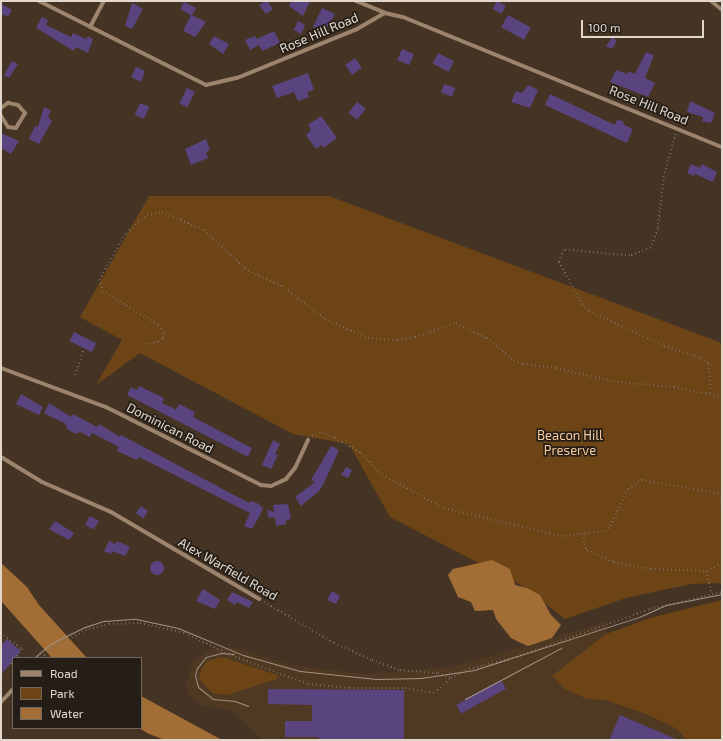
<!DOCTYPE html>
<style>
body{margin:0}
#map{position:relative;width:723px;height:741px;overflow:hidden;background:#453424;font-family:"Exo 2",sans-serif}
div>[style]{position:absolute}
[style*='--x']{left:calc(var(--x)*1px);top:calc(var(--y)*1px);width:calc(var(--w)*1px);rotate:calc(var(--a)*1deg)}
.built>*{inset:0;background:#4f3923}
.green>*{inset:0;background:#6c4416}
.water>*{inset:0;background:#a26e35}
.building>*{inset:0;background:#5a4480;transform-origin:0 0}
.round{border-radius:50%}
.path>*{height:1.5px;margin-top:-0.75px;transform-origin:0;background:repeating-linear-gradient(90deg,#77685a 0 1px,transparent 0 4px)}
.minor>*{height:4px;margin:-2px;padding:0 2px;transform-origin:2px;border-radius:2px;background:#9c846d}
.tram>*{height:1px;margin:-0.5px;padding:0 0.5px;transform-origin:0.5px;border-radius:0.5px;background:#a29488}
span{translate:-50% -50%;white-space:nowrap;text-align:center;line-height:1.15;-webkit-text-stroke:3.5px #251e16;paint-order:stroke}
.street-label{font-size:13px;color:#e2d7cd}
.park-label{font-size:13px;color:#f7ca9e}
.frame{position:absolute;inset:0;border:2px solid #e2d7cd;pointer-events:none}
.legend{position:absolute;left:12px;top:657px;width:130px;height:72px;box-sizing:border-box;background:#251e16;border:1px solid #71685f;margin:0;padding:5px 7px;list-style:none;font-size:12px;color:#e2d7cd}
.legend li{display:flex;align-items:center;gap:8px;height:20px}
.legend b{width:20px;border:1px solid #71685f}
.scale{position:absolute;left:581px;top:20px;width:123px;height:18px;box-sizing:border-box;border:2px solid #e2d7cd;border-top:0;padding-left:5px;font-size:12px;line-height:14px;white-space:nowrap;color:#e2d7cd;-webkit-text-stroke:3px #251e16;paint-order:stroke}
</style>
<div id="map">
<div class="built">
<i style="clip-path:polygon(607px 622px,606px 634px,566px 666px,722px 740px,263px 740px,231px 710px,203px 706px,190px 696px,186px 686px,193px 661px,213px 649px,234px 647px,290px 665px,365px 674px,453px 667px)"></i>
</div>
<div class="green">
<i style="clip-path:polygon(149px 196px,329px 196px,722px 343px,722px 583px,691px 584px,626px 598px,565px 619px,521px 585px,390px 517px,349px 444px,293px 434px,140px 353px,96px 385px,122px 340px,80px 317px)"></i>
<i style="clip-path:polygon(722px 600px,722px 740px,687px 740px,677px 729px,646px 714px,606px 700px,587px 699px,565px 689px,552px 676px,606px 634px,653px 617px)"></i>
<i style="clip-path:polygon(222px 657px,277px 675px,277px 679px,227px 695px,212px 693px,199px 679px,200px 672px,207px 661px)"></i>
</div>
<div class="water">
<i style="clip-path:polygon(492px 560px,510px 569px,515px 585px,527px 588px,540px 595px,551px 615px,561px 625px,552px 638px,528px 646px,523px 644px,511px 638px,496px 619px,493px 610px,475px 611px,471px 602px,458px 597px,448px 575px,453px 569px)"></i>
<i style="clip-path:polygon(1px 563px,27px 587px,39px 605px,87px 658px,52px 658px,1px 601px)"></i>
<i style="clip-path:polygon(141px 696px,222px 740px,165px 740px,149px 734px,139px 728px)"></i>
</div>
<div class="building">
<i style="clip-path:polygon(267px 1px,273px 9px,266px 14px,259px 5px)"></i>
<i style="clip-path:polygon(291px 1px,310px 1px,303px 16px,289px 6px)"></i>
<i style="left:497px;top:1px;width:10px;height:9px;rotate:29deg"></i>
<i style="clip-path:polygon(184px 2px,196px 8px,192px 15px,206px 22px,195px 37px,183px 31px,191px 15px,180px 9px)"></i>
<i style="clip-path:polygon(132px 3px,143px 9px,132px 29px,125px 26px)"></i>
<i style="clip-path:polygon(1px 4px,12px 10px,8px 17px,1px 14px)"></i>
<i style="clip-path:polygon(322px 8px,335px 14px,324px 33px,313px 27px)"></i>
<i style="left:508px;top:15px;width:26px;height:14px;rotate:29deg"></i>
<i style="clip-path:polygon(42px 17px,48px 20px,46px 25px,71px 37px,73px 33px,86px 39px,88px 36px,93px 39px,88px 53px,76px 47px,74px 51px,36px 28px)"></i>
<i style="clip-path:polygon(298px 21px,305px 25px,301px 34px,294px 30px)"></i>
<i style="clip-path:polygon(274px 31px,280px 43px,262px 51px,259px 45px,250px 50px,245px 40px,255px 36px,257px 39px)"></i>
<i style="clip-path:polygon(214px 36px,229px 44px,223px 54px,209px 44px)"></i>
<i style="clip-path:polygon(612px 37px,617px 41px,612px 49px,606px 46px)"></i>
<i style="left:402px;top:49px;width:13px;height:12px;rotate:23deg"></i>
<i style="clip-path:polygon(646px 52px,654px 55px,645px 78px,655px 83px,648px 97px,610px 82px,616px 70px,627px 74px,628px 71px,635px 74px)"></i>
<i style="left:438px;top:53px;width:18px;height:12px;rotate:27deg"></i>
<i style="left:355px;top:58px;width:12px;height:12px;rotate:55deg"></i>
<i style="clip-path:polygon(12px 61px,18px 64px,9px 78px,4px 75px)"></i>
<i style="clip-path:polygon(136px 67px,145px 71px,141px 82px,131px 77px)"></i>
<i style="clip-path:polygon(308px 73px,314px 90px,307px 92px,309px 97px,298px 101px,294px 92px,277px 98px,272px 86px)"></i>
<i style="left:444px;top:84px;width:12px;height:9px;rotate:20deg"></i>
<i style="clip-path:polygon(528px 85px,538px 90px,530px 108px,511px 102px,516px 91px,522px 93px)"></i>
<i style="left:187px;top:88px;width:9px;height:17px;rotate:27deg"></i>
<i style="clip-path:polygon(550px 94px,615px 125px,617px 119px,624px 122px,623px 124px,633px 129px,627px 143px,545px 105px)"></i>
<i style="clip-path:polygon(690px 101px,715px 113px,711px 123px,702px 121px,703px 117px,687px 112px)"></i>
<i style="left:357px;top:102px;width:11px;height:14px;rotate:38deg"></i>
<i style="left:140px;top:103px;width:10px;height:13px;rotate:24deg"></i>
<i style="clip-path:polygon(44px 107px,51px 111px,48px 117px,52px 121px,39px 144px,29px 139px,35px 126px,38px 127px)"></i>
<i style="clip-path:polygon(321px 116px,337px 138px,323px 148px,322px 145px,316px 149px,306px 135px,311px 130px,308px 125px)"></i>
<i style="clip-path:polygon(1px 133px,19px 141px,11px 154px,1px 148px)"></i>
<i style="clip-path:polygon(206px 139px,210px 150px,206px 152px,208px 158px,191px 165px,185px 149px)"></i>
<i style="clip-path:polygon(691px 164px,700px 168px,702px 164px,717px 172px,713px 182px,695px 174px,694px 176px,687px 173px)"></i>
<i style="left:74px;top:332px;width:25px;height:10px;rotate:27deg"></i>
<i style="clip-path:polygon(139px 386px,164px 398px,162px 403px,173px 408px,176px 410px,179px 404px,195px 412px,193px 417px,252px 448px,248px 457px,127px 395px,131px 387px,137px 390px)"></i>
<i style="clip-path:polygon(21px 394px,43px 407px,39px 415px,16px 404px)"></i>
<i style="clip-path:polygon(49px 403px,71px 417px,73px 414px,97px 427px,99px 424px,120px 437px,121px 435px,249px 503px,250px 501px,257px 503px,263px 508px,259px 517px,252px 529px,244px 526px,250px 513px,139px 457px,137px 460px,117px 451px,119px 447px,92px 433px,90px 437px,80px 432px,75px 434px,66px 428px,67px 426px,64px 423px,44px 413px)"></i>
<i style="clip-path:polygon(273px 440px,280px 444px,275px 454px,278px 455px,271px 469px,262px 465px)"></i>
<i style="clip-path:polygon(331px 446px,339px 450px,323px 485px,319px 491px,301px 506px,295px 497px,315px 482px,311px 480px)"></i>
<i style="clip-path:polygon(346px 467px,352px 470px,348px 478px,341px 475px)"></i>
<i style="clip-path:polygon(288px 504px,291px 519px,286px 520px,286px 524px,276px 526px,275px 517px,269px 518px,267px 510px,274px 512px,273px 505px)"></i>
<i style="left:141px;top:506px;width:9px;height:9px;rotate:36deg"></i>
<i style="left:90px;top:516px;width:10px;height:10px;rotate:29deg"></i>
<i style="clip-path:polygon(55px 521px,74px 533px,69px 540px,49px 529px)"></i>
<i style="clip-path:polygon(109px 541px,115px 544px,117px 541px,130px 547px,125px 556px,112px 551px,111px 554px,104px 551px)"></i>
<i class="round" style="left:150px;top:561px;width:14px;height:14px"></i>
<i style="clip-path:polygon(203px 589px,220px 600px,215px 609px,196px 601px)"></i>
<i style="clip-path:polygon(332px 591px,340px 596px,336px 604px,327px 600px)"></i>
<i style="clip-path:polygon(232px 592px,253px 602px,249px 608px,237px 602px,235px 605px,227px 600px)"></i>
<i style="clip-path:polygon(7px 639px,21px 651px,1px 675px,1px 646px)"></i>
<i style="left:501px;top:680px;width:10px;height:51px;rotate:61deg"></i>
<i style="clip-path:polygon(268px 689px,404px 690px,404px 740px,319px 740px,319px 737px,285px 737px,285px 721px,312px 721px,312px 705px,268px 704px)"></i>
<i style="clip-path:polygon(620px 715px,678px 740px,609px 740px)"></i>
</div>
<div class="path">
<i style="--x:676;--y:134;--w:44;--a:105.9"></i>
<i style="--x:664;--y:176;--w:53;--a:96.5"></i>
<i style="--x:658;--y:229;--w:20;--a:110"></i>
<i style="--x:651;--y:248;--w:22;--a:159"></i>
<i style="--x:630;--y:256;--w:66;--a:-174.8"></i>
<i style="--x:564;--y:250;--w:13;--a:113"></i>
<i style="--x:559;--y:262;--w:48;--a:61.3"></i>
<i style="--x:582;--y:304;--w:10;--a:45"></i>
<i style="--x:589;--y:311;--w:83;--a:25"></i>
<i style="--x:664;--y:346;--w:39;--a:18"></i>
<i style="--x:701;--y:358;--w:10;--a:37"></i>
<i style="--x:709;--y:364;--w:29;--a:86"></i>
<i style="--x:145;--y:344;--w:14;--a:-8"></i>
<i style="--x:159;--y:342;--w:6;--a:-45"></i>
<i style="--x:163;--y:338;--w:6;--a:-81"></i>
<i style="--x:164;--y:332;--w:9;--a:-131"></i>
<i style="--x:158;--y:325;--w:64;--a:-149"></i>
<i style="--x:103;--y:292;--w:13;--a:-108"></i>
<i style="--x:99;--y:280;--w:54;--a:-60.1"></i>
<i style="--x:126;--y:233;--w:28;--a:-41"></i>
<i style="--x:147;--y:215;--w:15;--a:-11"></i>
<i style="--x:162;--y:212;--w:46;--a:23.2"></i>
<i style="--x:204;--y:230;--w:60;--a:43"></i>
<i style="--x:248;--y:271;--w:37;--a:24"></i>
<i style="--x:282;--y:286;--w:54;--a:37.5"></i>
<i style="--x:325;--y:319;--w:47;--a:23.8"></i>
<i style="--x:368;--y:338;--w:30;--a:4"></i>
<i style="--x:398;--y:340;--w:17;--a:-10"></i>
<i style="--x:415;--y:337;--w:43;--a:-18.9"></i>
<i style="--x:456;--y:323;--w:34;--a:26"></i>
<i style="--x:487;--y:338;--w:35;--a:40"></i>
<i style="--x:514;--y:361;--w:9;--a:18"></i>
<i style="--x:523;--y:364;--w:33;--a:7"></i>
<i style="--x:556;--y:368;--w:63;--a:12.9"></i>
<i style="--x:617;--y:382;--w:57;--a:5"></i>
<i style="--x:674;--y:387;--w:49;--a:11.8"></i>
<i style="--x:75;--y:375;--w:26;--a:-72"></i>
<i style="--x:312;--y:436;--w:11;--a:-22"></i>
<i style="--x:322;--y:432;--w:14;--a:25"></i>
<i style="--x:335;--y:438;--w:30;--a:30"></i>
<i style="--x:361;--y:453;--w:30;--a:46"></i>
<i style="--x:382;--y:475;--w:70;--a:28"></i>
<i style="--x:444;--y:508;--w:120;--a:13.5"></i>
<i style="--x:561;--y:536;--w:44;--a:-6.5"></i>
<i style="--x:605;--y:531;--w:7;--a:-45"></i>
<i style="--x:610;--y:526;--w:41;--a:-64.1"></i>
<i style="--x:628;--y:489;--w:17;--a:-33"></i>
<i style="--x:642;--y:480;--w:81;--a:9.9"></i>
<i style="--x:721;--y:494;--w:19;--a:87"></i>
<i style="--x:584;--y:534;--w:10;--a:90"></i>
<i style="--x:584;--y:544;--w:7;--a:63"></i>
<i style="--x:587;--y:550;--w:30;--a:24"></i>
<i style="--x:614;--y:562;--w:38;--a:11"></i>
<i style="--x:651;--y:569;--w:56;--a:2"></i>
<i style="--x:707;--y:571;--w:17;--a:-28"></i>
<i style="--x:707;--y:571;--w:21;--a:79"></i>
<i style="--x:264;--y:602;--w:81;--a:30.4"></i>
<i style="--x:334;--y:643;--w:42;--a:24.1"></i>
<i style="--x:372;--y:660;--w:30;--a:20"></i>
<i style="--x:400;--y:670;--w:38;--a:5"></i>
<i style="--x:438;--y:673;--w:14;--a:21"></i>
<i style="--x:1;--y:633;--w:26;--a:37"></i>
<i style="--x:22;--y:649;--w:11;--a:124"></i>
<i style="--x:41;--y:658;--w:21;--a:-41"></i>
<i style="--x:57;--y:644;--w:35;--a:-25"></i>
<i style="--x:89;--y:629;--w:21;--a:-14"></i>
<i style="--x:109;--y:624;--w:31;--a:-2"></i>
<i style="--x:140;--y:623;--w:46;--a:12.5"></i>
<i style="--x:185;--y:633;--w:48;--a:26"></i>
<i style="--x:228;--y:654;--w:85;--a:20.6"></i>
<i style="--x:308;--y:684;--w:42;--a:5.4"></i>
<i style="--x:350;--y:688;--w:55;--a:0"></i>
<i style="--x:405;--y:688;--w:29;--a:10"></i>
<i style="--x:434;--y:693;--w:23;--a:-41"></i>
<i style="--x:451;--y:678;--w:20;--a:-27"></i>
<i style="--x:469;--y:669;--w:49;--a:-14.3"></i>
<i style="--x:516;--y:657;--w:142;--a:-19.7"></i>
<i style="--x:650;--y:609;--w:74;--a:-13.3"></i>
<i style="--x:11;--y:663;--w:3;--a:45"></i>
</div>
<div class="minor">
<i style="--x:39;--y:1;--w:187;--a:26.7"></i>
<i style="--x:206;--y:85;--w:32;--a:-13"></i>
<i style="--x:237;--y:78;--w:130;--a:-22.2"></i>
<i style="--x:357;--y:29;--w:32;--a:-30"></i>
<i style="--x:385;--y:13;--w:18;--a:13"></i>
<i style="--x:403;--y:17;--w:344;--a:22.2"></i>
<i style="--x:356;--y:1;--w:31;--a:22"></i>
<i style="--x:711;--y:1;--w:14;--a:39"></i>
<i style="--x:90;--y:27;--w:30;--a:-62"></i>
<i style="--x:1;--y:108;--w:9;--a:-36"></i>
<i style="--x:8;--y:103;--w:10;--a:11"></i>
<i style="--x:18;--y:105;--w:11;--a:49"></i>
<i style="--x:25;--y:113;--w:17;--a:121"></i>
<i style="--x:16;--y:128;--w:8;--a:-173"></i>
<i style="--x:8;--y:127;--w:13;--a:-122"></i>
<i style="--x:1;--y:368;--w:112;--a:20.4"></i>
<i style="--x:106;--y:407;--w:174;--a:26.7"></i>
<i style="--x:261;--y:485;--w:10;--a:6"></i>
<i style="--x:271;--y:486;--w:17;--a:-25"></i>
<i style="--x:286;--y:479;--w:14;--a:-51"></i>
<i style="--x:295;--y:468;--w:31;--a:-65"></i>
<i style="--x:1;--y:457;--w:48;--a:31.4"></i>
<i style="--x:42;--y:482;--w:75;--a:23.5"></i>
<i style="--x:111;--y:512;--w:172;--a:30.4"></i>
<i style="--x:1;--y:702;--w:18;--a:-47"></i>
</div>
<div class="tram">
<i style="--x:234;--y:654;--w:13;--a:-176"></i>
<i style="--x:221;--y:653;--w:16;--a:165"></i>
<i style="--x:206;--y:657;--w:14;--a:129"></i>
<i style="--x:197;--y:668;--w:7;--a:106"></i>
<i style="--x:195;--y:675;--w:12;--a:76"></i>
<i style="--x:198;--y:687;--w:19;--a:39"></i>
<i style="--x:213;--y:699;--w:22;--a:5"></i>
<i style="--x:235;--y:701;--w:14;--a:21"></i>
<i style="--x:34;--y:658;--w:23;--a:-40"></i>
<i style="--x:52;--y:643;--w:37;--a:-26"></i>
<i style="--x:85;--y:627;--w:20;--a:-18"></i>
<i style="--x:104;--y:621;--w:32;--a:-4"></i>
<i style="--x:136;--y:619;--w:43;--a:12.1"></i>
<i style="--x:178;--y:628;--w:70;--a:22.6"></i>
<i style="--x:243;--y:655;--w:59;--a:15.7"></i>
<i style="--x:300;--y:671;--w:77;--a:5.9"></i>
<i style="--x:377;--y:679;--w:44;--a:-1.3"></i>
<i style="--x:421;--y:678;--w:54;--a:-8.6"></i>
<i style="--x:474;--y:670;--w:173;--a:-17.8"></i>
<i style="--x:639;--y:617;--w:30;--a:-24"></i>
<i style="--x:666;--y:605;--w:57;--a:-11.1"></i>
<i style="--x:465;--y:699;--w:109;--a:-28"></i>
</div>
<div class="street-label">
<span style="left:319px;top:33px;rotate:-23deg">Rose Hill Road</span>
<span style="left:649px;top:105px;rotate:22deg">Rose Hill Road</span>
<span style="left:170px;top:428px;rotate:27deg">Dominican Road</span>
<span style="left:228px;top:569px;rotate:30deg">Alex Warfield Road</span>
</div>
<div class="park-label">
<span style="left:570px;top:443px">Beacon Hill<br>Preserve</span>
</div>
<div class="frame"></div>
<ul class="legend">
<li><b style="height:5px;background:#9c846d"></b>Road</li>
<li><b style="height:11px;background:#6c4416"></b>Park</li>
<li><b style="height:11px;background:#a26e35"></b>Water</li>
</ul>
<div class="scale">100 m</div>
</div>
